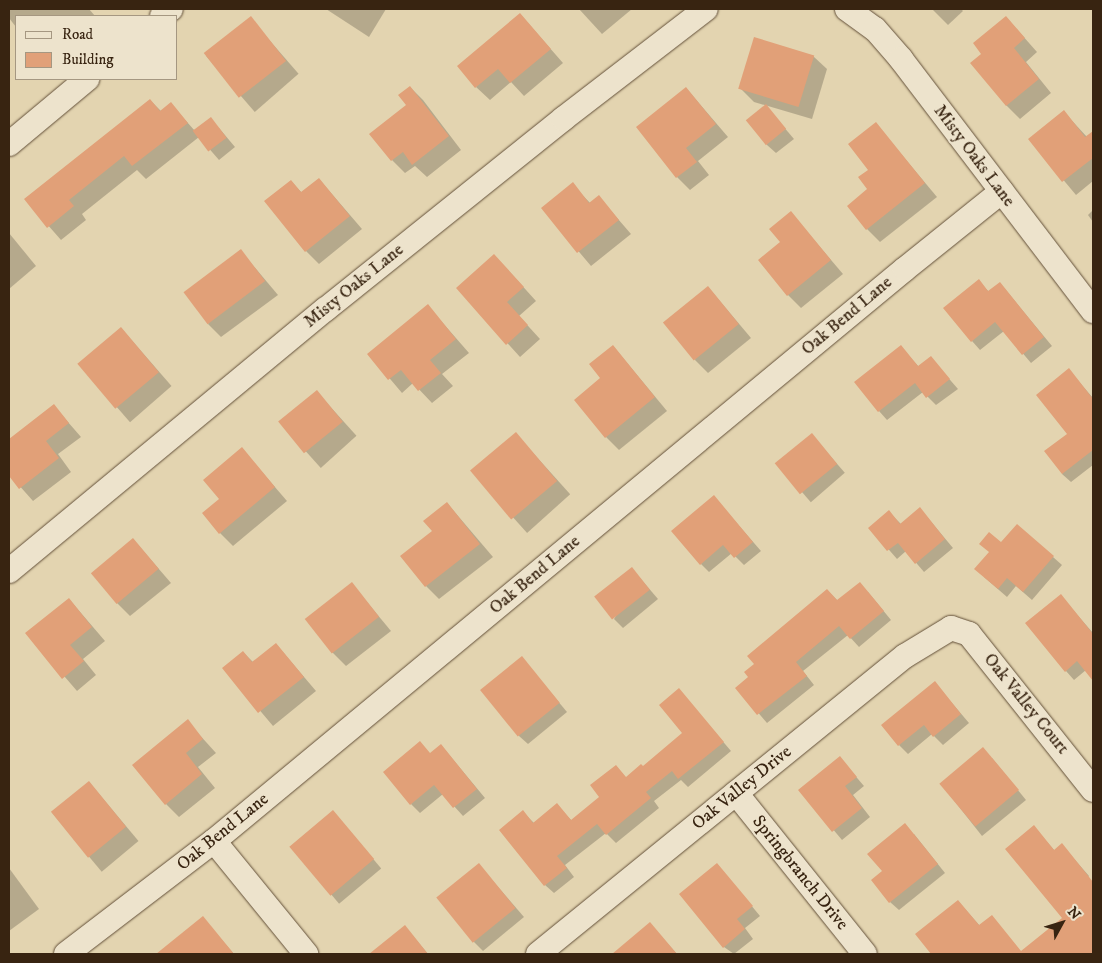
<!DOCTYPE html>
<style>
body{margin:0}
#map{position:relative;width:1102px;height:963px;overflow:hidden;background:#e3d4b0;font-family:"IM FELL DW Pica",serif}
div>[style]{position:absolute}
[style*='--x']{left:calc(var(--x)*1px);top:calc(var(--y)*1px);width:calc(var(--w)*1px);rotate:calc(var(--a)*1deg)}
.shadow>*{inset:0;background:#0003;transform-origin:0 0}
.building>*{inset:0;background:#e1a078;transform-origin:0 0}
.roads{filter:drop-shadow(0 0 1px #635039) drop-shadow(0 0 1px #635039)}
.minor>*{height:24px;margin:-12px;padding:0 12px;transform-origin:12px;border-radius:12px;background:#ede3cc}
span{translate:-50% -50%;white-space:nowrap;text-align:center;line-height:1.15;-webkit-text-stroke:4px #ede3cc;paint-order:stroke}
.street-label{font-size:18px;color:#382411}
.frame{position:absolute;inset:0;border:10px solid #382411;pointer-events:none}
.legend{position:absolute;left:15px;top:15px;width:162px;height:65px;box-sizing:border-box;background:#ede3cc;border:1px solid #a59781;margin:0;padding:6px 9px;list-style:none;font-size:15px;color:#382411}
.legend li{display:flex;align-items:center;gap:10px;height:25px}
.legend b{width:25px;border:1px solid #a59781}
.north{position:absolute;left:1037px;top:898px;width:50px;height:50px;-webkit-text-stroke:4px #ede3cc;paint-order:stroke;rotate:51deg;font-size:14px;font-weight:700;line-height:20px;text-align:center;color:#382411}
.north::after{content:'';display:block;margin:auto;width:18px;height:22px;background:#382411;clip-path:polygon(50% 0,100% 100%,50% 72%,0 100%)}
</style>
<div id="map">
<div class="shadow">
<i style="clip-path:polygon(9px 9px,89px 9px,95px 16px,16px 16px,16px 27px,9px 18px)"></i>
<i style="clip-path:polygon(326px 9px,386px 9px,369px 37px)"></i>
<i style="clip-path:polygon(579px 9px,632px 9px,602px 34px)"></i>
<i style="clip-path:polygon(932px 9px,961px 9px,963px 11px,948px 25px)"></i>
<i style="clip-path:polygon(520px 14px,563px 63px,524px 96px,511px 82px,490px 100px,476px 87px)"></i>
<i style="clip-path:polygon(1006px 17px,1037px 52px,1026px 62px,1051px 93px,1020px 119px,1006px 105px,983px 54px)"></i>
<i style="left:250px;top:18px;width:74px;height:58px;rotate:49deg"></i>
<i style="clip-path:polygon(813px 56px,827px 69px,812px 119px,754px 102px,740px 88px)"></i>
<i style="clip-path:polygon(410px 87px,423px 100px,461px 150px,427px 177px,415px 166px,405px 173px,392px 160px,408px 105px)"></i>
<i style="clip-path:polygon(686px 88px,728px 137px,698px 161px,709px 175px,690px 190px,677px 177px)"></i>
<i style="clip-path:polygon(150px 100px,161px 111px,171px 104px,195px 131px,219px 128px,235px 147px,219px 160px,199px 137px,146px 179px,137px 170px,82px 214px,86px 220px,61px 240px,25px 199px)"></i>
<i style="clip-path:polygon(766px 106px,794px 139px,776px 153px,767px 145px)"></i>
<i style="clip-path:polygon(1064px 112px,1087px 137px,1093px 132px,1093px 181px,1076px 195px,1030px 140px)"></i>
<i style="clip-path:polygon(876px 124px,937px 197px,880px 242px,867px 229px,870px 170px)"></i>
<i style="clip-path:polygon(319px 179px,362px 229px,319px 264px,306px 251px,291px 181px,302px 193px)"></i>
<i style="clip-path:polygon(572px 184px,591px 204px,599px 197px,631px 234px,591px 266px,542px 208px)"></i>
<i style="clip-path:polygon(1093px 210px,1093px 222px,1088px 215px)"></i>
<i style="clip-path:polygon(791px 213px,843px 274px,801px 308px,788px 295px,782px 243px)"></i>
<i style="clip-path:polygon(9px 233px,36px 266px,9px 289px)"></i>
<i style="clip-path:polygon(240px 250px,278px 295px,221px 337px,208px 324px)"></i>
<i style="clip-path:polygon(507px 269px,536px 301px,519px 316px,540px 339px,520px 357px,457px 288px)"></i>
<i style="clip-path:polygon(978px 280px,989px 292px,1000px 283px,1052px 346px,1031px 363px,1004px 331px,980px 350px,972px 341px)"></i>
<i style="clip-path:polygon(708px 287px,751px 338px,708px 373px,695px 360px)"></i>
<i style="clip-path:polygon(428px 306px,469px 353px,442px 374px,453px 386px,432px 403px,413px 383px,402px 393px,369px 354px)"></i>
<i style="left:121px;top:328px;width:77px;height:55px;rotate:49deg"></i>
<i style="clip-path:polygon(613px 346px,667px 411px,619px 450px,606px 437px,602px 378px)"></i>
<i style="clip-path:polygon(901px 347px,919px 367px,931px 358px,958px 389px,936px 405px,923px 392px,887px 420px,879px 411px)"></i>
<i style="clip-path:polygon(1069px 370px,1093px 398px,1093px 465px,1071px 482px,1062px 474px,1069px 434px)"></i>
<i style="left:317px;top:392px;width:59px;height:48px;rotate:48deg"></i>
<i style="clip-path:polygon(54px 406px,81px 437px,58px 454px,71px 472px,33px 501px,9px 474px,9px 441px)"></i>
<i style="left:516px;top:434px;width:81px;height:58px;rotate:48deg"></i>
<i style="left:812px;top:435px;width:50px;height:45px;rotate:49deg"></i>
<i style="clip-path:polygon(242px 449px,287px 501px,233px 546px,220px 533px,221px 499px)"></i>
<i style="clip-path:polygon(714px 497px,761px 551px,744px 565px,732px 553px,709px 572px,701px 564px)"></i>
<i style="clip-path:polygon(447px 503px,493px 557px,439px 599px,426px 586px,434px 531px)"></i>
<i style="clip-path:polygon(889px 512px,901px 524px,928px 518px,953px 548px,924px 572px,906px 551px,897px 559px,870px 528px)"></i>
<i style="clip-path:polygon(1017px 525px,1062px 565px,1032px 600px,1016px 586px,1007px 597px,984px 577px,1001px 544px)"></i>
<i style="clip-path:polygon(133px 539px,171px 583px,130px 616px,117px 603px)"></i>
<i style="clip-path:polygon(640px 578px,658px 599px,623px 628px,614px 619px)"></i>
<i style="clip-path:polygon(352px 584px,391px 631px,346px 666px,332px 652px)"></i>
<i style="clip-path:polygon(827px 590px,838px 601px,868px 592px,891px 620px,859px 647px,848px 635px,803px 671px,814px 685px,767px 723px,737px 688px,750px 678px,756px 664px)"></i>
<i style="clip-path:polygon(1061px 596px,1093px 633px,1093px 679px,1086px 670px,1074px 680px,1066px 671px)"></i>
<i style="clip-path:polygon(69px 599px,105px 641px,83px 659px,96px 675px,77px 691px,27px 633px)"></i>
<i style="clip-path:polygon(276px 644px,316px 691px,273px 726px,224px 668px,243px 652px,254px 663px)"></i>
<i style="clip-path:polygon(522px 658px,567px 712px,528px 744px,519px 736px)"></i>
<i style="clip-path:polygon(935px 683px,969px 723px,943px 745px,932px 734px,908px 754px,899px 745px)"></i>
<i style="clip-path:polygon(679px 690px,731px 751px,688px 787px,681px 780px,654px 801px,659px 808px,616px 843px,606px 833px,565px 865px,574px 877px,554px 893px,545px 885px,523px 812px,534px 823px,557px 805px,572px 821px,601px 797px,616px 766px,626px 778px,643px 768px,684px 734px)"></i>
<i style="clip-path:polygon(187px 721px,216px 753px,198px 767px,215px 788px,179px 817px,166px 804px)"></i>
<i style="clip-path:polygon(441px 745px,485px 798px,463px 816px,443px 794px,420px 813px,411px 804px,430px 754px)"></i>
<i style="clip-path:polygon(840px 758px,864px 786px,853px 795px,870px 817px,842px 840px,800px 790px)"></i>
<i style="clip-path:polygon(992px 758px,1026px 800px,982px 836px,941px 784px)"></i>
<i style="left:89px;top:782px;width:77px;height:48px;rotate:50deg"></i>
<i style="left:333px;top:811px;width:75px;height:55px;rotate:50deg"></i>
<i style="clip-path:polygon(1034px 827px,1055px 851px,1062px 845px,1089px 876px,1087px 878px,1093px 886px,1093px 954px,934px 954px,917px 935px,958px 901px,980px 926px,1021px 952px,1063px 919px)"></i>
<i style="clip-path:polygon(914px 834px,945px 873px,899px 910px,890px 902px)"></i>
<i style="clip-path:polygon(717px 864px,760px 916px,745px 928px,753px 939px,734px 954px,724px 947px)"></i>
<i style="clip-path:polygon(479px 865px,524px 917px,483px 951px,474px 942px)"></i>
<i style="clip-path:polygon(9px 868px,39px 909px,9px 931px)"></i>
<i style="clip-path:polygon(203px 918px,234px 954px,160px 954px,159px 953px)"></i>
<i style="clip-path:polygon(650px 924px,677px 954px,614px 954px)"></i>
<i style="clip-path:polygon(413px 936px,428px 954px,372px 954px)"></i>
</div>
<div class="building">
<i style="clip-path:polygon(520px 13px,551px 49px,510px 83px,498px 69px,475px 88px,457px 66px)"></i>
<i style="left:251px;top:16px;width:57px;height:60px;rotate:52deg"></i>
<i style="clip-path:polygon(1006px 16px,1025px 38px,1014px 48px,1039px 79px,1006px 106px,970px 63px,981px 54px,973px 43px)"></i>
<i style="left:754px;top:37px;width:63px;height:54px;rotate:17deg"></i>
<i style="clip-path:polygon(410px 86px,449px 136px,412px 165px,403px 152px,391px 161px,369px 134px,406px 105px,398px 95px)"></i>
<i style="clip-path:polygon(686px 87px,716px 124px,686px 148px,697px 162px,676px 178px,636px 127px)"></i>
<i style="clip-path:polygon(150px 99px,160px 111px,171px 102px,188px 123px,132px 166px,124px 156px,69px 200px,74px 206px,47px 228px,24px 199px)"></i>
<i style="left:766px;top:104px;width:32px;height:26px;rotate:51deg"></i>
<i style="clip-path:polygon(1064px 110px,1085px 137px,1093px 131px,1093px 158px,1062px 182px,1028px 139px)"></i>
<i style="left:211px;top:117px;width:26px;height:23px;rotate:53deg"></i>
<i style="clip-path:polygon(876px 122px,925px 183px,866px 230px,847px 206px,867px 189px,858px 177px,868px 170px,848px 144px)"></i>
<i style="clip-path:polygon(319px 178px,350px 216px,305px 252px,264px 201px,291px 180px,301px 192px)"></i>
<i style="clip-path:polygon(573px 182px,589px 203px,599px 195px,619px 220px,577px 253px,541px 208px)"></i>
<i style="clip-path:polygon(791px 211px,831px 260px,787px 296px,758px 260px,780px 242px,769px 229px)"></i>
<i style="left:241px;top:249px;width:40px;height:72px;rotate:53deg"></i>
<i style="clip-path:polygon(494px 254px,524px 287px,507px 302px,528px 325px,506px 345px,456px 288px)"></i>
<i style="clip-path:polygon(979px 279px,988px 291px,1000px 282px,1044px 337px,1022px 355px,995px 322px,971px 342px,943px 308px)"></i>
<i style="left:708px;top:286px;width:49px;height:58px;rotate:51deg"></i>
<i style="clip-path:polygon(428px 304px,456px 339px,430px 360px,441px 373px,418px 391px,401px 370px,388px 380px,367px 354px)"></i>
<i style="left:121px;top:327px;width:59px;height:57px;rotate:50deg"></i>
<i style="clip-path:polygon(613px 345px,655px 397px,605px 438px,574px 400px,600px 378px,589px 364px)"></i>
<i style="clip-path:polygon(901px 345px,918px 366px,931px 356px,950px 379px,926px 398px,915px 383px,878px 412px,854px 382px)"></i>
<i style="clip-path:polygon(1069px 368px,1093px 399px,1093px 450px,1062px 474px,1044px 451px,1067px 434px,1036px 395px)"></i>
<i style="left:317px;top:390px;width:41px;height:50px;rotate:51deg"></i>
<i style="clip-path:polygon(54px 404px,69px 423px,46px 441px,59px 458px,19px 489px,9px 476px,9px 439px)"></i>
<i style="left:516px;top:432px;width:64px;height:60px;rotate:50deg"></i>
<i style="left:812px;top:433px;width:40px;height:48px;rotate:51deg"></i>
<i style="clip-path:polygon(242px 447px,275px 487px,219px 534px,202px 513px,219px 499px,203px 480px)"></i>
<i style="clip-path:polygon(714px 495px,753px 542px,734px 558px,723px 545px,700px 565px,671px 531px)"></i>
<i style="clip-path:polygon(447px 502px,480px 544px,425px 587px,400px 556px,432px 531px,423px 521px)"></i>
<i style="clip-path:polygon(920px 507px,945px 539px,915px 564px,898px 543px,887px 551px,868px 528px,889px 510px,900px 524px)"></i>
<i style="clip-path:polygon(1017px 524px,1054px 556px,1023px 592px,1007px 578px,998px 589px,974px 569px,989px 552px,979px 544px,989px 532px,1001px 542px)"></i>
<i style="left:133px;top:538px;width:40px;height:55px;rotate:50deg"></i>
<i style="left:632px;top:567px;width:29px;height:48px;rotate:52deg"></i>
<i style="left:352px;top:582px;width:44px;height:60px;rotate:52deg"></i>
<i style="clip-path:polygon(860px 582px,884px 611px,850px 639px,839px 626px,796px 662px,807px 676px,757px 715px,735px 688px,748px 677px,744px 672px,754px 664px,747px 656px,827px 589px,837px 600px)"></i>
<i style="clip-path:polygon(1061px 594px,1093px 634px,1093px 681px,1077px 661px,1065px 672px,1025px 623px)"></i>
<i style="clip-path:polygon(69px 598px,92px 627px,70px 645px,84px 661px,62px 679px,25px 633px)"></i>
<i style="clip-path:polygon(276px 643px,304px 677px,258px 713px,222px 668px,243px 651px,252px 662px)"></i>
<i style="left:522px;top:656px;width:60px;height:54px;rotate:51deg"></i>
<i style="clip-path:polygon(935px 681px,961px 714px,933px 737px,924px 725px,898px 746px,881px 725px)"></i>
<i style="clip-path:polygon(679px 688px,724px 742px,678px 779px,672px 771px,646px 792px,651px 798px,606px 835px,597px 824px,557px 856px,567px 868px,544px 886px,499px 830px,523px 810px,533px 823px,557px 803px,571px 820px,599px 797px,590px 785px,616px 765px,626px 777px,641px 764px,643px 766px,682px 733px,659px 705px)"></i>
<i style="clip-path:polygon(188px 719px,203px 739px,186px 753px,202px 774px,165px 805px,132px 765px)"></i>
<i style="clip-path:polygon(420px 741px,430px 753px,441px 744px,477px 789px,453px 808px,434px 785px,410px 805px,383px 772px)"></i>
<i style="left:983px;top:747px;width:56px;height:57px;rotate:50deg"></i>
<i style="clip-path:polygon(840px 756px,857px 777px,845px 786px,862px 808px,832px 832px,798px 790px)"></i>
<i style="left:89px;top:781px;width:59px;height:49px;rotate:51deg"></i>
<i style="left:333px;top:810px;width:64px;height:57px;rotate:50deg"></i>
<i style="clip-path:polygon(905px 823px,938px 864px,889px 903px,871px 880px,882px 871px,867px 854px)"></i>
<i style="clip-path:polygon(1034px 825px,1054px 850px,1062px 843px,1093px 882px,1093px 954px,931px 954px,915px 934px,958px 900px,979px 925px,992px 915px,1021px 951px,1062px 918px,1005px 849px)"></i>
<i style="left:479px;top:863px;width:58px;height:55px;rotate:51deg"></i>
<i style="clip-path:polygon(717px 863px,753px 906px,737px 919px,745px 929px,723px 948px,679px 894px)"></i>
<i style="clip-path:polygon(203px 916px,234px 954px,156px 954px)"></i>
<i style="clip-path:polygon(650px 922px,677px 954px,612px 954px)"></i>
<i style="clip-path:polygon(405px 925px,428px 954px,369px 954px)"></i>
</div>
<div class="roads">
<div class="minor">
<i style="--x:847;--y:9;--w:34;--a:36"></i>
<i style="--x:875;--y:29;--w:40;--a:49"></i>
<i style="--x:901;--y:59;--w:317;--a:52.7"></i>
<i style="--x:162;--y:16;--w:11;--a:-38"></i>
<i style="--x:9;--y:144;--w:102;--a:-39.8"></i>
<i style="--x:9;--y:571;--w:411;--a:-39.6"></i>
<i style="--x:326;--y:309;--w:304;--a:-38.7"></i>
<i style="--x:563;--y:119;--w:180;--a:-37.6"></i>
<i style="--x:736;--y:793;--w:206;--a:51.3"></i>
<i style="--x:214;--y:841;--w:146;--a:50.8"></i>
<i style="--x:66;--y:954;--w:186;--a:-37.4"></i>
<i style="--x:214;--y:841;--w:897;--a:-39.62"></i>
<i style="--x:905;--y:269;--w:124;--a:-38.8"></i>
<i style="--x:538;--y:954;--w:473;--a:-39.1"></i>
<i style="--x:905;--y:656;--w:54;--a:-31.3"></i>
<i style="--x:951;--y:628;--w:19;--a:18"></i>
<i style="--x:969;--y:634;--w:199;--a:51.5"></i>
</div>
</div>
<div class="street-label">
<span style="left:974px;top:156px;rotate:53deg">Misty Oaks Lane</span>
<span style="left:354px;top:286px;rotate:-39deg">Misty Oaks Lane</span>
<span style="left:847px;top:316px;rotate:-40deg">Oak Bend Lane</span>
<span style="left:535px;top:575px;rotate:-40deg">Oak Bend Lane</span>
<span style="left:1026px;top:704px;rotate:51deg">Oak Valley Court</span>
<span style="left:742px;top:788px;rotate:-39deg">Oak Valley Drive</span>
<span style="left:223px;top:832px;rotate:-39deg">Oak Bend Lane</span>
<span style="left:800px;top:873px;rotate:51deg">Springbranch Drive</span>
</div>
<div class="frame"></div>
<ul class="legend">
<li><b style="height:6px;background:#ede3cc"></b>Road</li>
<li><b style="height:14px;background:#e1a078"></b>Building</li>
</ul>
<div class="north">N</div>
</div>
